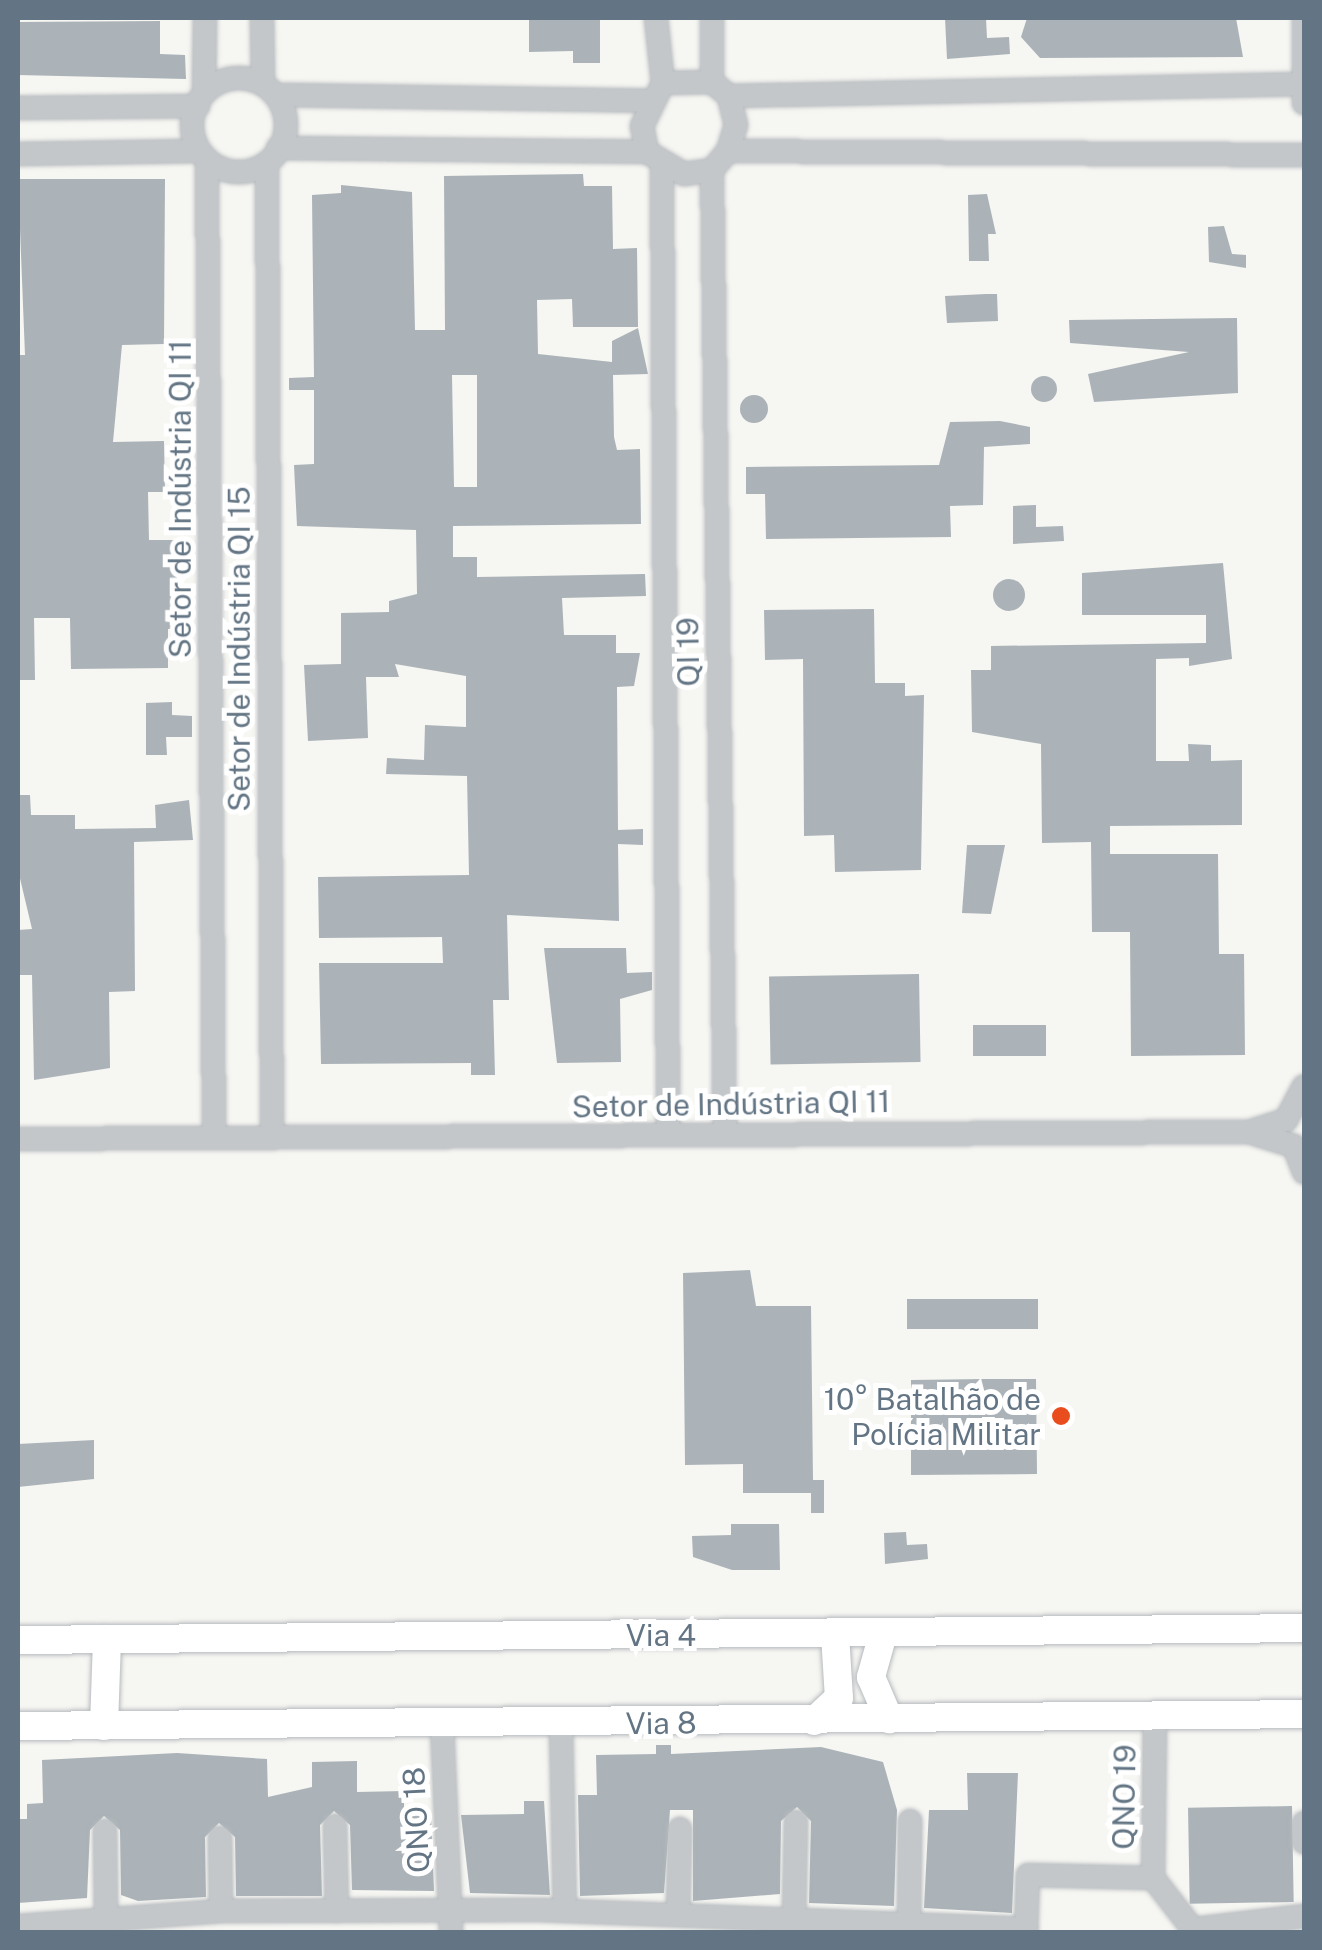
<!DOCTYPE html>
<meta charset="utf-8">
<style>
body{margin:0}
#map{position:relative;width:1322px;height:1950px;overflow:hidden;background:#f6f6f2;font-family:"Public Sans",sans-serif}
div>[style]{position:absolute}
[style*='--x']{left:calc(var(--x)*1px);top:calc(var(--y)*1px);width:calc(var(--w)*1px);rotate:calc(var(--a)*1deg)}
.building>*{inset:0;background:#abb3b8;transform-origin:0 0}
.round{border-radius:50%}
.roads{filter:drop-shadow(0 0 2px #b6babe) drop-shadow(0 0 2px #b6babe)}
.minor>*{height:22px;margin:-11px;padding:0 11px;transform-origin:11px;border-radius:11px;background:#c3c7ca}
.minor>.ring{margin:-11px;padding:0;box-sizing:content-box;background:none;border:22px solid #c3c7ca;border-radius:50%}
.major>*{height:28px;margin:-14px;padding:0 14px;transform-origin:14px;border-radius:14px;background:#fff}
.dots>*{width:28px;height:28px;translate:-50% -50%;box-sizing:border-box;border:5px solid #fff;border-radius:50%}
span{translate:-50% -50%;white-space:nowrap;text-align:center;line-height:1.15;-webkit-text-stroke:10px #fff;paint-order:stroke}
.street-label{font-size:30px;color:#637584}
.poi-label{font-size:30px;color:#637584}
.right{translate:-100% -50%;text-align:right}
.frame{position:absolute;inset:0;border:20px solid #637584;pointer-events:none}
</style>
<div id="map">
<div class="building">
<i style="clip-path:polygon(529px 18px,600px 18px,600px 63px,573px 63px,573px 51px,529px 52px)"></i>
<i style="clip-path:polygon(945px 18px,986px 18px,987px 38px,1009px 37px,1010px 54px,947px 59px)"></i>
<i style="clip-path:polygon(1027px 18px,1236px 18px,1243px 57px,1040px 58px,1021px 37px)"></i>
<i style="clip-path:polygon(160px 21px,160px 54px,185px 55px,186px 79px,18px 75px,18px 22px)"></i>
<i style="clip-path:polygon(evenodd,583px 174px,584px 186px,612px 186px,613px 249px,637px 248px,638px 327px,573px 327px,572px 299px,537px 300px,538px 354px,612px 362px,612px 341px,638px 328px,648px 374px,613px 375px,614px 437px,617px 450px,640px 449px,641px 524px,453px 526px,453px 557px,477px 557px,477px 577px,645px 574px,646px 596px,562px 598px,564px 635px,616px 635px,616px 653px,640px 653px,634px 686px,617px 687px,618px 830px,643px 829px,643px 845px,618px 844px,619px 921px,507px 915px,509px 1000px,493px 1000px,495px 1075px,471px 1075px,471px 1063px,321px 1064px,319px 963px,443px 963px,442px 937px,319px 938px,318px 877px,469px 875px,467px 776px,386px 774px,387px 758px,424px 760px,425px 725px,466px 727px,466px 676px,395px 664px,399px 677px,366px 677px,368px 738px,308px 741px,304px 665px,341px 664px,341px 613px,389px 612px,389px 601px,417px 594px,416px 530px,297px 526px,294px 465px,314px 464px,314px 390px,289px 390px,289px 378px,314px 377px,312px 195px,341px 193px,341px 185px,412px 192px,415px 330px,445px 330px,444px 176px,583px 174px,452px 375px,477px 375px,477px 487px,454px 487px,452px 375px)"></i>
<i style="clip-path:polygon(18px 179px,165px 179px,164px 344px,122px 345px,113px 442px,164px 441px,165px 492px,148px 492px,149px 540px,178px 540px,177px 606px,191px 604px,192px 629px,168px 629px,168px 668px,71px 669px,70px 618px,34px 618px,35px 680px,18px 680px,18px 355px,25px 355px)"></i>
<i style="clip-path:polygon(987px 194px,996px 234px,988px 234px,989px 261px,969px 261px,968px 195px)"></i>
<i style="clip-path:polygon(1224px 226px,1232px 254px,1246px 255px,1246px 268px,1209px 262px,1208px 227px)"></i>
<i style="clip-path:polygon(986px 294px,997px 294px,998px 321px,947px 323px,945px 296px)"></i>
<i style="clip-path:polygon(1237px 318px,1238px 393px,1094px 402px,1088px 374px,1189px 352px,1070px 343px,1069px 320px)"></i>
<i class="round" style="left:1031px;top:376px;width:26px;height:26px"></i>
<i class="round" style="left:740px;top:395px;width:28px;height:28px"></i>
<i style="clip-path:polygon(1000px 421px,1030px 427px,1030px 444px,984px 447px,983px 505px,950px 506px,951px 537px,766px 539px,765px 494px,746px 494px,746px 467px,939px 465px,950px 422px)"></i>
<i style="clip-path:polygon(1036px 505px,1036px 527px,1063px 526px,1064px 541px,1013px 544px,1013px 506px)"></i>
<i style="clip-path:polygon(1223px 563px,1232px 659px,1189px 666px,1189px 658px,1156px 659px,1156px 761px,1189px 761px,1188px 744px,1211px 745px,1211px 761px,1242px 760px,1242px 825px,1110px 826px,1110px 854px,1218px 854px,1219px 954px,1244px 954px,1245px 1055px,1131px 1056px,1130px 932px,1092px 932px,1091px 842px,1042px 843px,1041px 744px,972px 732px,971px 670px,991px 670px,991px 646px,1206px 643px,1206px 615px,1082px 615px,1082px 573px)"></i>
<i class="round" style="left:993px;top:579px;width:32px;height:32px"></i>
<i style="clip-path:polygon(874px 609px,875px 683px,905px 683px,905px 696px,924px 695px,921px 870px,835px 872px,834px 835px,804px 836px,803px 659px,765px 660px,764px 610px)"></i>
<i style="clip-path:polygon(172px 702px,172px 715px,192px 716px,192px 737px,166px 737px,167px 755px,146px 755px,146px 703px)"></i>
<i style="clip-path:polygon(18px 795px,30px 795px,31px 815px,75px 815px,75px 829px,156px 828px,155px 805px,189px 800px,193px 840px,134px 842px,135px 991px,109px 992px,110px 1068px,34px 1080px,32px 975px,18px 975px,18px 930px,32px 929px,18px 870px)"></i>
<i style="clip-path:polygon(967px 845px,1005px 845px,991px 914px,962px 913px)"></i>
<i style="clip-path:polygon(544px 948px,626px 948px,627px 973px,652px 972px,652px 990px,620px 999px,621px 1062px,557px 1063px)"></i>
<i style="left:919px;top:974px;width:88px;height:150px;rotate:89deg"></i>
<i style="left:1046px;top:1025px;width:31px;height:73px;rotate:90deg"></i>
<i style="clip-path:polygon(750px 1270px,756px 1306px,811px 1306px,813px 1480px,824px 1480px,824px 1513px,811px 1513px,811px 1493px,743px 1493px,743px 1464px,685px 1465px,683px 1273px)"></i>
<i style="left:1038px;top:1299px;width:30px;height:131px;rotate:90deg"></i>
<i style="clip-path:polygon(984px 1379px,1036px 1379px,1037px 1474px,911px 1475px,911px 1380px)"></i>
<i style="clip-path:polygon(94px 1440px,94px 1479px,18px 1487px,18px 1444px)"></i>
<i style="clip-path:polygon(731px 1524px,779px 1524px,780px 1570px,732px 1570px,693px 1557px,692px 1536px,731px 1535px)"></i>
<i style="clip-path:polygon(906px 1532px,907px 1545px,927px 1544px,928px 1559px,885px 1564px,884px 1533px)"></i>
<i style="clip-path:polygon(656px 1745px,671px 1745px,671px 1754px,821px 1747px,883px 1762px,897px 1810px,894px 1906px,809px 1903px,811px 1821px,797px 1807px,781px 1821px,780px 1894px,693px 1901px,693px 1810px,670px 1810px,664px 1893px,580px 1896px,578px 1795px,597px 1795px,596px 1755px,656px 1754px)"></i>
<i style="clip-path:polygon(177px 1753px,267px 1759px,268px 1797px,312px 1787px,312px 1762px,357px 1761px,357px 1792px,404px 1791px,404px 1815px,431px 1815px,434px 1891px,352px 1890px,350px 1825px,334px 1811px,320px 1825px,322px 1896px,236px 1896px,235px 1837px,219px 1823px,205px 1837px,206px 1897px,138px 1901px,121px 1895px,120px 1830px,104px 1816px,90px 1830px,87px 1898px,18px 1903px,18px 1819px,27px 1819px,27px 1804px,43px 1803px,42px 1760px)"></i>
<i style="clip-path:polygon(967px 1773px,1018px 1773px,1012px 1913px,924px 1908px,929px 1810px,968px 1810px)"></i>
<i style="clip-path:polygon(524px 1801px,544px 1801px,550px 1895px,470px 1893px,461px 1815px,524px 1814px)"></i>
<i style="left:1292px;top:1806px;width:96px;height:104px;rotate:89deg"></i>
</div>
<div class="roads">
<div class="minor">
<i style="--x:262;--y:18;--w:62;--a:89.1"></i>
<i style="--x:656;--y:18;--w:65;--a:83.9"></i>
<i style="--x:1304;--y:18;--w:85;--a:90"></i>
<i class="ring" style="left:192px;top:78px;width:72px;height:72px"></i>
<i style="--x:712;--y:82;--w:64;--a:-90"></i>
<i style="--x:204;--y:92;--w:74;--a:-89.2"></i>
<i style="--x:284;--y:95;--w:366;--a:0.9"></i>
<i style="--x:729;--y:96;--w:575;--a:-1.2"></i>
<i style="--x:18;--y:108;--w:180;--a:-0.6"></i>
<i style="--x:278;--y:148;--w:369;--a:0.6"></i>
<i style="--x:728;--y:151;--w:27;--a:-73"></i>
<i style="--x:736;--y:125;--w:30;--a:-104"></i>
<i style="--x:729;--y:96;--w:22;--a:-141"></i>
<i style="--x:712;--y:82;--w:49;--a:178.8"></i>
<i style="--x:663;--y:83;--w:48;--a:116"></i>
<i style="--x:642;--y:126;--w:26;--a:79"></i>
<i style="--x:647;--y:152;--w:43;--a:30.7"></i>
<i style="--x:684;--y:174;--w:28;--a:-8"></i>
<i style="--x:712;--y:170;--w:25;--a:-50"></i>
<i style="--x:728;--y:151;--w:576;--a:0.4"></i>
<i style="--x:18;--y:154;--w:177;--a:-1"></i>
<i style="--x:267;--y:163;--w:972;--a:89.71"></i>
<i style="--x:207;--y:165;--w:968;--a:89.59"></i>
<i style="--x:662;--y:168;--w:967;--a:89.64"></i>
<i style="--x:712;--y:170;--w:964;--a:89.23"></i>
<i style="--x:1252;--y:1131;--w:36;--a:-18"></i>
<i style="--x:1286;--y:1120;--w:38;--a:-62"></i>
<i style="--x:18;--y:1139;--w:1231;--a:-0.33"></i>
<i style="--x:1249;--y:1132;--w:47;--a:17.3"></i>
<i style="--x:1294;--y:1146;--w:28;--a:69"></i>
<i style="--x:1155;--y:1717;--w:161;--a:90.7"></i>
<i style="--x:1153;--y:1878;--w:68;--a:52.1"></i>
<i style="--x:442;--y:1724;--w:208;--a:87.5"></i>
<i style="--x:561;--y:1725;--w:186;--a:88.8"></i>
<i style="--x:1304;--y:1823;--w:19;--a:90"></i>
<i style="--x:335;--y:1826;--w:85;--a:88.7"></i>
<i style="--x:105;--y:1831;--w:87;--a:89.3"></i>
<i style="--x:220;--y:1838;--w:73;--a:89.2"></i>
<i style="--x:678;--y:1915;--w:86;--a:-88.7"></i>
<i style="--x:794;--y:1918;--w:96;--a:-88.8"></i>
<i style="--x:909;--y:1924;--w:103;--a:-89.4"></i>
<i style="--x:18;--y:1926;--w:204;--a:-4.2"></i>
<i style="--x:221;--y:1911;--w:320;--a:-0.2"></i>
<i style="--x:541;--y:1910;--w:486;--a:2.2"></i>
<i style="--x:1195;--y:1929;--w:110;--a:-6.8"></i>
<i style="--x:1026;--y:1932;--w:57;--a:-88"></i>
<i style="--x:1028;--y:1875;--w:125;--a:1.4"></i>
</div>
<div class="major">
<i style="--x:883;--y:1634;--w:45;--a:105.6"></i>
<i style="--x:871;--y:1677;--w:46;--a:66.8"></i>
<i style="--x:18;--y:1640;--w:1286;--a:-0.53"></i>
<i style="--x:814;--y:1721;--w:34;--a:-43"></i>
<i style="--x:839;--y:1698;--w:63;--a:-93.6"></i>
<i style="--x:18;--y:1726;--w:1286;--a:-0.53"></i>
<i style="--x:104;--y:1726;--w:87;--a:-88"></i>
</div>
</div>
<div class="dots">
<i style="left:1061px;top:1416px;background:#e94d1e"></i>
</div>
<div class="street-label">
<span style="left:180px;top:499px;rotate:-90deg">Setor de Indústria QI 11</span>
<span style="left:239px;top:649px;rotate:-90deg">Setor de Indústria QI 15</span>
<span style="left:688px;top:652px;rotate:-91deg">QI 19</span>
<span style="left:731px;top:1104px;rotate:-1deg">Setor de Indústria QI 11</span>
<span style="left:661px;top:1635px">Via 4</span>
<span style="left:661px;top:1723px;rotate:-1deg">Via 8</span>
<span style="left:1124px;top:1797px;rotate:-89deg">QNO 19</span>
<span style="left:416px;top:1820px;rotate:-93deg">QNO 18</span>
</div>
<div class="poi-label">
<span class="right" style="left:1041px;top:1416px">10° Batalhão de<br>Polícia Militar</span>
</div>
<div class="frame"></div>
</div>
